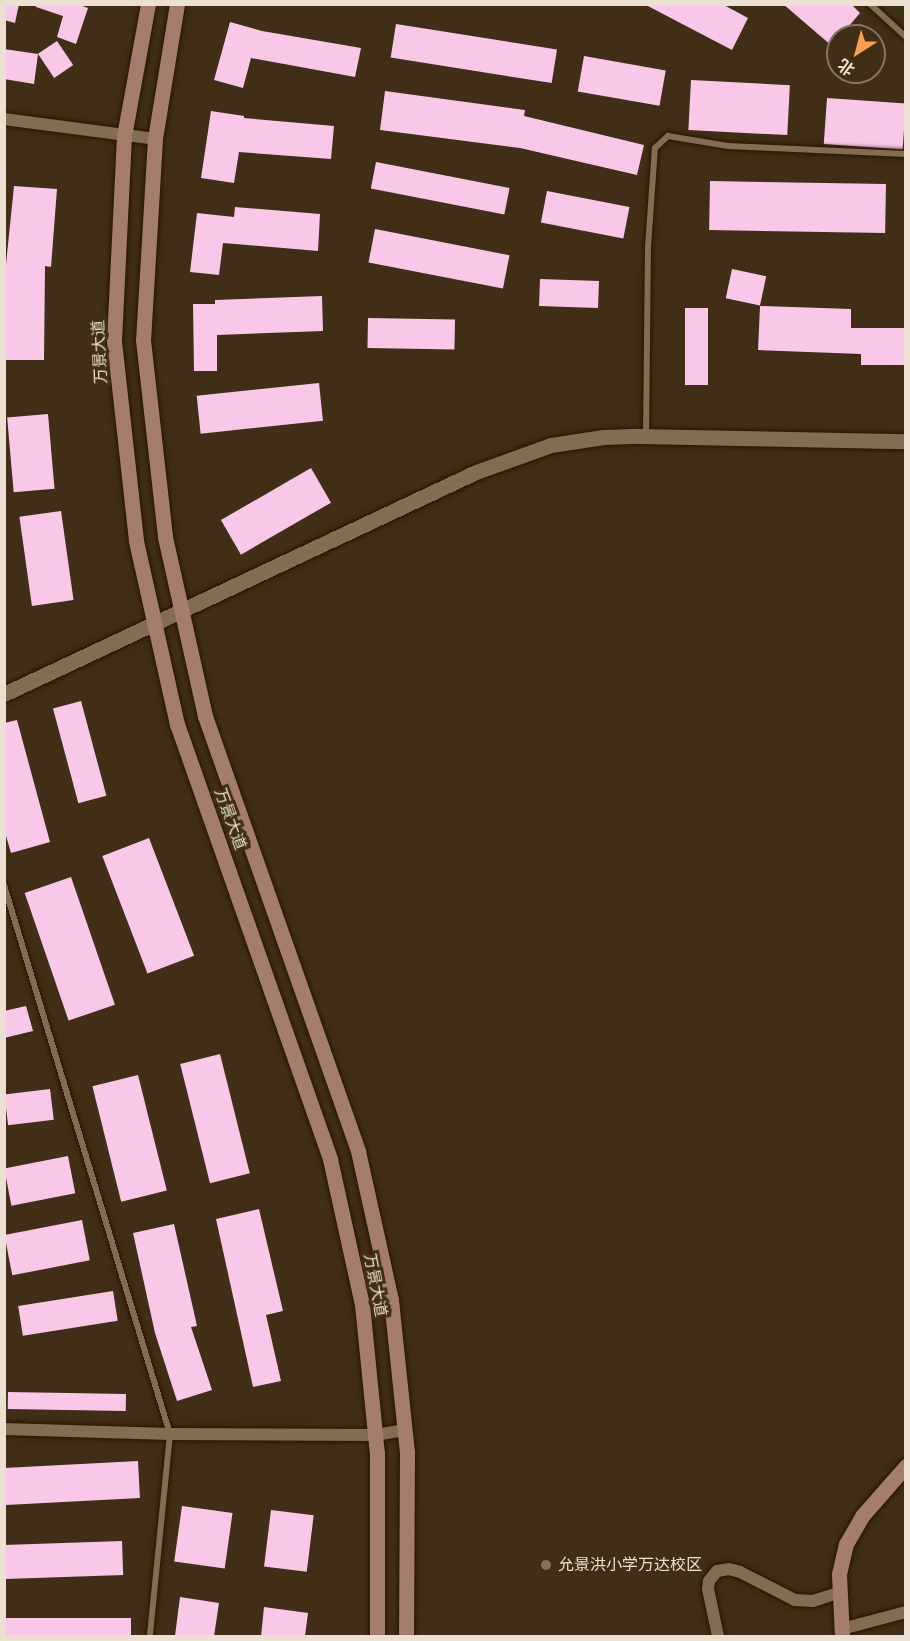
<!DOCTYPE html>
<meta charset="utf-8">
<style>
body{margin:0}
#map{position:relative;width:910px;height:1641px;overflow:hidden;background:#412e16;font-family:Bitter,"Noto Sans SC",serif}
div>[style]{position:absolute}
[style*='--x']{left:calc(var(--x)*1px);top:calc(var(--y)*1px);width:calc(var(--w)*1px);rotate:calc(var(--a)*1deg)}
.building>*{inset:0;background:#f9c8e8;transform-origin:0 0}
.roads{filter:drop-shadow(0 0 2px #271600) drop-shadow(0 0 2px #271600)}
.service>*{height:6px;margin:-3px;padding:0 3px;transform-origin:3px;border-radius:3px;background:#826c52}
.minor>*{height:12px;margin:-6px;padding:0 6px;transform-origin:6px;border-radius:6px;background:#826c52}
.tertiary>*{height:15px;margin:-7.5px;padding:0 7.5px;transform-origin:7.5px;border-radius:7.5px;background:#826c52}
.secondary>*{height:15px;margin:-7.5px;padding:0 7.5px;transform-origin:7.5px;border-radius:7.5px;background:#a47d6d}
.dots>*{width:16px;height:16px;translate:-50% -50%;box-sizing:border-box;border:3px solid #412e16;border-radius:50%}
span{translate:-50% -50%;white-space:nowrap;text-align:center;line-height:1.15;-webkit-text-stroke:6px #412e16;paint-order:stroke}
.street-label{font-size:16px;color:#ece0d2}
.poi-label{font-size:16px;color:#ece0d2}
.left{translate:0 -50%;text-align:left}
.frame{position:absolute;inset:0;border:6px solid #ece0d2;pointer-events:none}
.north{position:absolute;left:826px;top:24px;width:60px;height:60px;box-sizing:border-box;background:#412e16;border:2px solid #857561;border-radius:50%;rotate:216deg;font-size:16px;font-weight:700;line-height:24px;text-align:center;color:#ece0d2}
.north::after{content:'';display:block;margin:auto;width:21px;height:27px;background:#fa9f4f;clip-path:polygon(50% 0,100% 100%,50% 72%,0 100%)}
</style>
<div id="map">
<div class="building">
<i style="clip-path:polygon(4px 4px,19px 4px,15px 23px,4px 20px)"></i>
<i style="clip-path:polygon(36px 4px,77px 4px,88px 8px,76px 44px,57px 37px,63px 16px,36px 7px)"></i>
<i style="clip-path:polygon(644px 4px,722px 4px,748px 18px,732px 50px)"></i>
<i style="clip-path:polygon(783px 4px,851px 4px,860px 13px,832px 46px)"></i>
<i style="clip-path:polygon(230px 22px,262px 31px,361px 48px,355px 77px,251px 58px,243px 88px,214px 80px)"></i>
<i style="left:396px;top:24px;width:163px;height:34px;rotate:9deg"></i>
<i style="left:57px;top:41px;width:29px;height:23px;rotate:56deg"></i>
<i style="clip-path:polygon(4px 49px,38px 54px,34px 84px,4px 79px)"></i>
<i style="left:584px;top:56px;width:83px;height:36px;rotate:10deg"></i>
<i style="left:691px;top:80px;width:99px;height:50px;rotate:3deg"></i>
<i style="clip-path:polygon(385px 91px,525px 110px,524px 116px,644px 145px,637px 175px,520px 148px,380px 130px)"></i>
<i style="left:827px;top:98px;width:79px;height:46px;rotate:4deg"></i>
<i style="clip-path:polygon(211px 111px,244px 116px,244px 118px,334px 126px,331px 159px,239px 152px,234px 183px,201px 178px)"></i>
<i style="left:376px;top:162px;width:136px;height:27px;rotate:11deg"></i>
<i style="left:710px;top:181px;width:176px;height:49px;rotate:1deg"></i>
<i style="clip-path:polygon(14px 186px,57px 189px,51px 267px,45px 266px,44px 360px,4px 360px,4px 284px)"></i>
<i style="left:547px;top:191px;width:84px;height:32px;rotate:11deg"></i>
<i style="clip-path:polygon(235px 207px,320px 214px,318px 251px,223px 243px,219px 275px,190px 272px,197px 213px,234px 217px)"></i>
<i style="left:375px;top:229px;width:137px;height:34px;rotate:11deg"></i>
<i style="left:732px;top:269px;width:35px;height:30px;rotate:12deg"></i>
<i style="left:540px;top:279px;width:59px;height:27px;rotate:2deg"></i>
<i style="clip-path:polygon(322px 296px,323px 331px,217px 335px,217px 371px,194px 371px,193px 304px,215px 304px,215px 300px)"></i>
<i style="clip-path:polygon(760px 306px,851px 309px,851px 328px,906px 328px,906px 365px,861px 365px,861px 354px,758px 350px)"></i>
<i style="left:685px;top:308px;width:23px;height:77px"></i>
<i style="left:368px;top:318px;width:87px;height:30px;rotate:1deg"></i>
<i style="left:319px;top:383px;width:38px;height:123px;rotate:84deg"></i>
<i style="left:48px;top:414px;width:75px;height:41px;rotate:85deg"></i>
<i style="left:311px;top:468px;width:40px;height:104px;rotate:60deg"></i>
<i style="left:61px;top:511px;width:90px;height:42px;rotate:82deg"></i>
<i style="left:81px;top:701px;width:98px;height:29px;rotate:75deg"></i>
<i style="clip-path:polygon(17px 720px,50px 842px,11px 853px,4px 829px,4px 723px)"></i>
<i style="left:149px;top:838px;width:126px;height:50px;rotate:69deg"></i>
<i style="left:71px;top:877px;width:135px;height:49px;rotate:71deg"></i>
<i style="clip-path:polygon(26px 1006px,33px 1031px,4px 1038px,4px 1011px)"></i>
<i style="left:220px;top:1054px;width:123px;height:41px;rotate:76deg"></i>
<i style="left:138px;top:1075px;width:119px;height:47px;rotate:76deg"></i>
<i style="left:50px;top:1089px;width:31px;height:46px;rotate:83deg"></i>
<i style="left:68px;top:1156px;width:38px;height:65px;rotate:79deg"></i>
<i style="clip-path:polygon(259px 1209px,283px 1311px,266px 1315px,281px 1381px,253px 1387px,216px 1219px)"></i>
<i style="left:82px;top:1220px;width:41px;height:79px;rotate:79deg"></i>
<i style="clip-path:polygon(174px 1224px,197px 1326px,191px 1327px,212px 1390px,177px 1401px,155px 1333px,133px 1233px)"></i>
<i style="left:113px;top:1291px;width:30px;height:96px;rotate:81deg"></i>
<i style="left:8px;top:1392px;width:118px;height:17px;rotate:1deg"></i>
<i style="left:138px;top:1461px;width:37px;height:134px;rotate:87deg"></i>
<i style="left:182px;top:1506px;width:51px;height:56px;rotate:8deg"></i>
<i style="left:271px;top:1510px;width:43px;height:57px;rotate:7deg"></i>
<i style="left:122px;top:1541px;width:34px;height:118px;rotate:88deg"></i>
<i style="clip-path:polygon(180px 1597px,219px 1603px,214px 1636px,175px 1636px)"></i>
<i style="clip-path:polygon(264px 1607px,308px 1613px,305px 1636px,261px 1636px)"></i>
<i style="left:4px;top:1618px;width:127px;height:18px"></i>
</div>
<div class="roads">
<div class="service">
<i style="--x:870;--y:4;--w:49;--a:42.5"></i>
<i style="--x:646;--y:436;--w:189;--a:-89.4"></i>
<i style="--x:648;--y:247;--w:99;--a:-86"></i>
<i style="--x:655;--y:148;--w:18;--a:-43"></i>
<i style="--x:668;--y:136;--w:61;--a:9.5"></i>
<i style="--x:728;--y:146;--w:178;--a:2.6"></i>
<i style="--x:4;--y:885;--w:574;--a:73.18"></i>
<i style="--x:170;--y:1434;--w:203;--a:95.7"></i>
</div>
<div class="minor">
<i style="--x:4;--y:119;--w:152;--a:7.5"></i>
<i style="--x:4;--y:1429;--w:166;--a:1.7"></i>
<i style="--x:170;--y:1434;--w:206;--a:0.3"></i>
<i style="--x:376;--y:1435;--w:28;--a:-10"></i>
<i style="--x:842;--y:1629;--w:66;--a:-14.9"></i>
<i style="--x:718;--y:1636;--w:48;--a:-102"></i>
<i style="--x:708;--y:1589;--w:8;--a:-83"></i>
<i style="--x:709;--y:1581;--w:13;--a:-51"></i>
<i style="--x:717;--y:1571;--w:12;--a:-9"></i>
<i style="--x:729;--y:1569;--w:11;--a:15"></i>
<i style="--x:740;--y:1572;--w:62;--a:27"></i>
<i style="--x:795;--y:1600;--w:18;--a:3"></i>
<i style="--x:813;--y:1601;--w:28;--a:-18"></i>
</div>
<div class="tertiary">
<i style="--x:4;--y:694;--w:522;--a:-25.19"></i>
<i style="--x:476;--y:472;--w:80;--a:-19.8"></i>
<i style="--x:551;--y:445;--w:53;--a:-8.7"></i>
<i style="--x:603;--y:437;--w:35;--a:-2"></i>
<i style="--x:638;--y:436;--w:268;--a:1.1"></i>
</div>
<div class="secondary">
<i style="--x:148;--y:4;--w:134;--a:100.3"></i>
<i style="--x:124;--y:136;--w:205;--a:92.8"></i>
<i style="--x:114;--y:341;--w:201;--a:83.7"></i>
<i style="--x:136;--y:541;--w:188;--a:77.4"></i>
<i style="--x:177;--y:724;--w:461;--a:70.6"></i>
<i style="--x:330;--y:1159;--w:148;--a:77.6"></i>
<i style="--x:362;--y:1304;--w:150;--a:84.3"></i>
<i style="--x:377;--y:1453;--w:183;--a:90"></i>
<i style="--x:177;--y:4;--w:137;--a:99.3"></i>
<i style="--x:155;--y:139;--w:201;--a:93.4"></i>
<i style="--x:143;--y:340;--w:198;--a:83.6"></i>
<i style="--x:165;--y:537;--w:183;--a:77.4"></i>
<i style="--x:205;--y:716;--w:461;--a:70.6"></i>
<i style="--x:358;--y:1151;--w:153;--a:77.5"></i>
<i style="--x:391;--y:1300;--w:153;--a:84"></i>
<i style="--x:407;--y:1452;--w:184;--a:90.3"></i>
<i style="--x:842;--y:1636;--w:62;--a:-92.8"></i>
<i style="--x:839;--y:1574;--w:31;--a:-77"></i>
<i style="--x:846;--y:1544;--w:32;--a:-60"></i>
<i style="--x:862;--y:1516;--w:67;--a:-48.7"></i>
</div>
</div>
<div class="dots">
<i style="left:546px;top:1565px;background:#8d6e63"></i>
</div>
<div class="street-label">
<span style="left:100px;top:352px;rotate:-93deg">万景大道</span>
<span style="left:230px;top:819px;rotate:70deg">万景大道</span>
<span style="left:375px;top:1285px;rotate:79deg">万景大道</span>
</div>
<div class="poi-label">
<span class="left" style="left:558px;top:1565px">允景洪小学万达校区</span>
</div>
<div class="frame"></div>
<div class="north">北</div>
</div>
